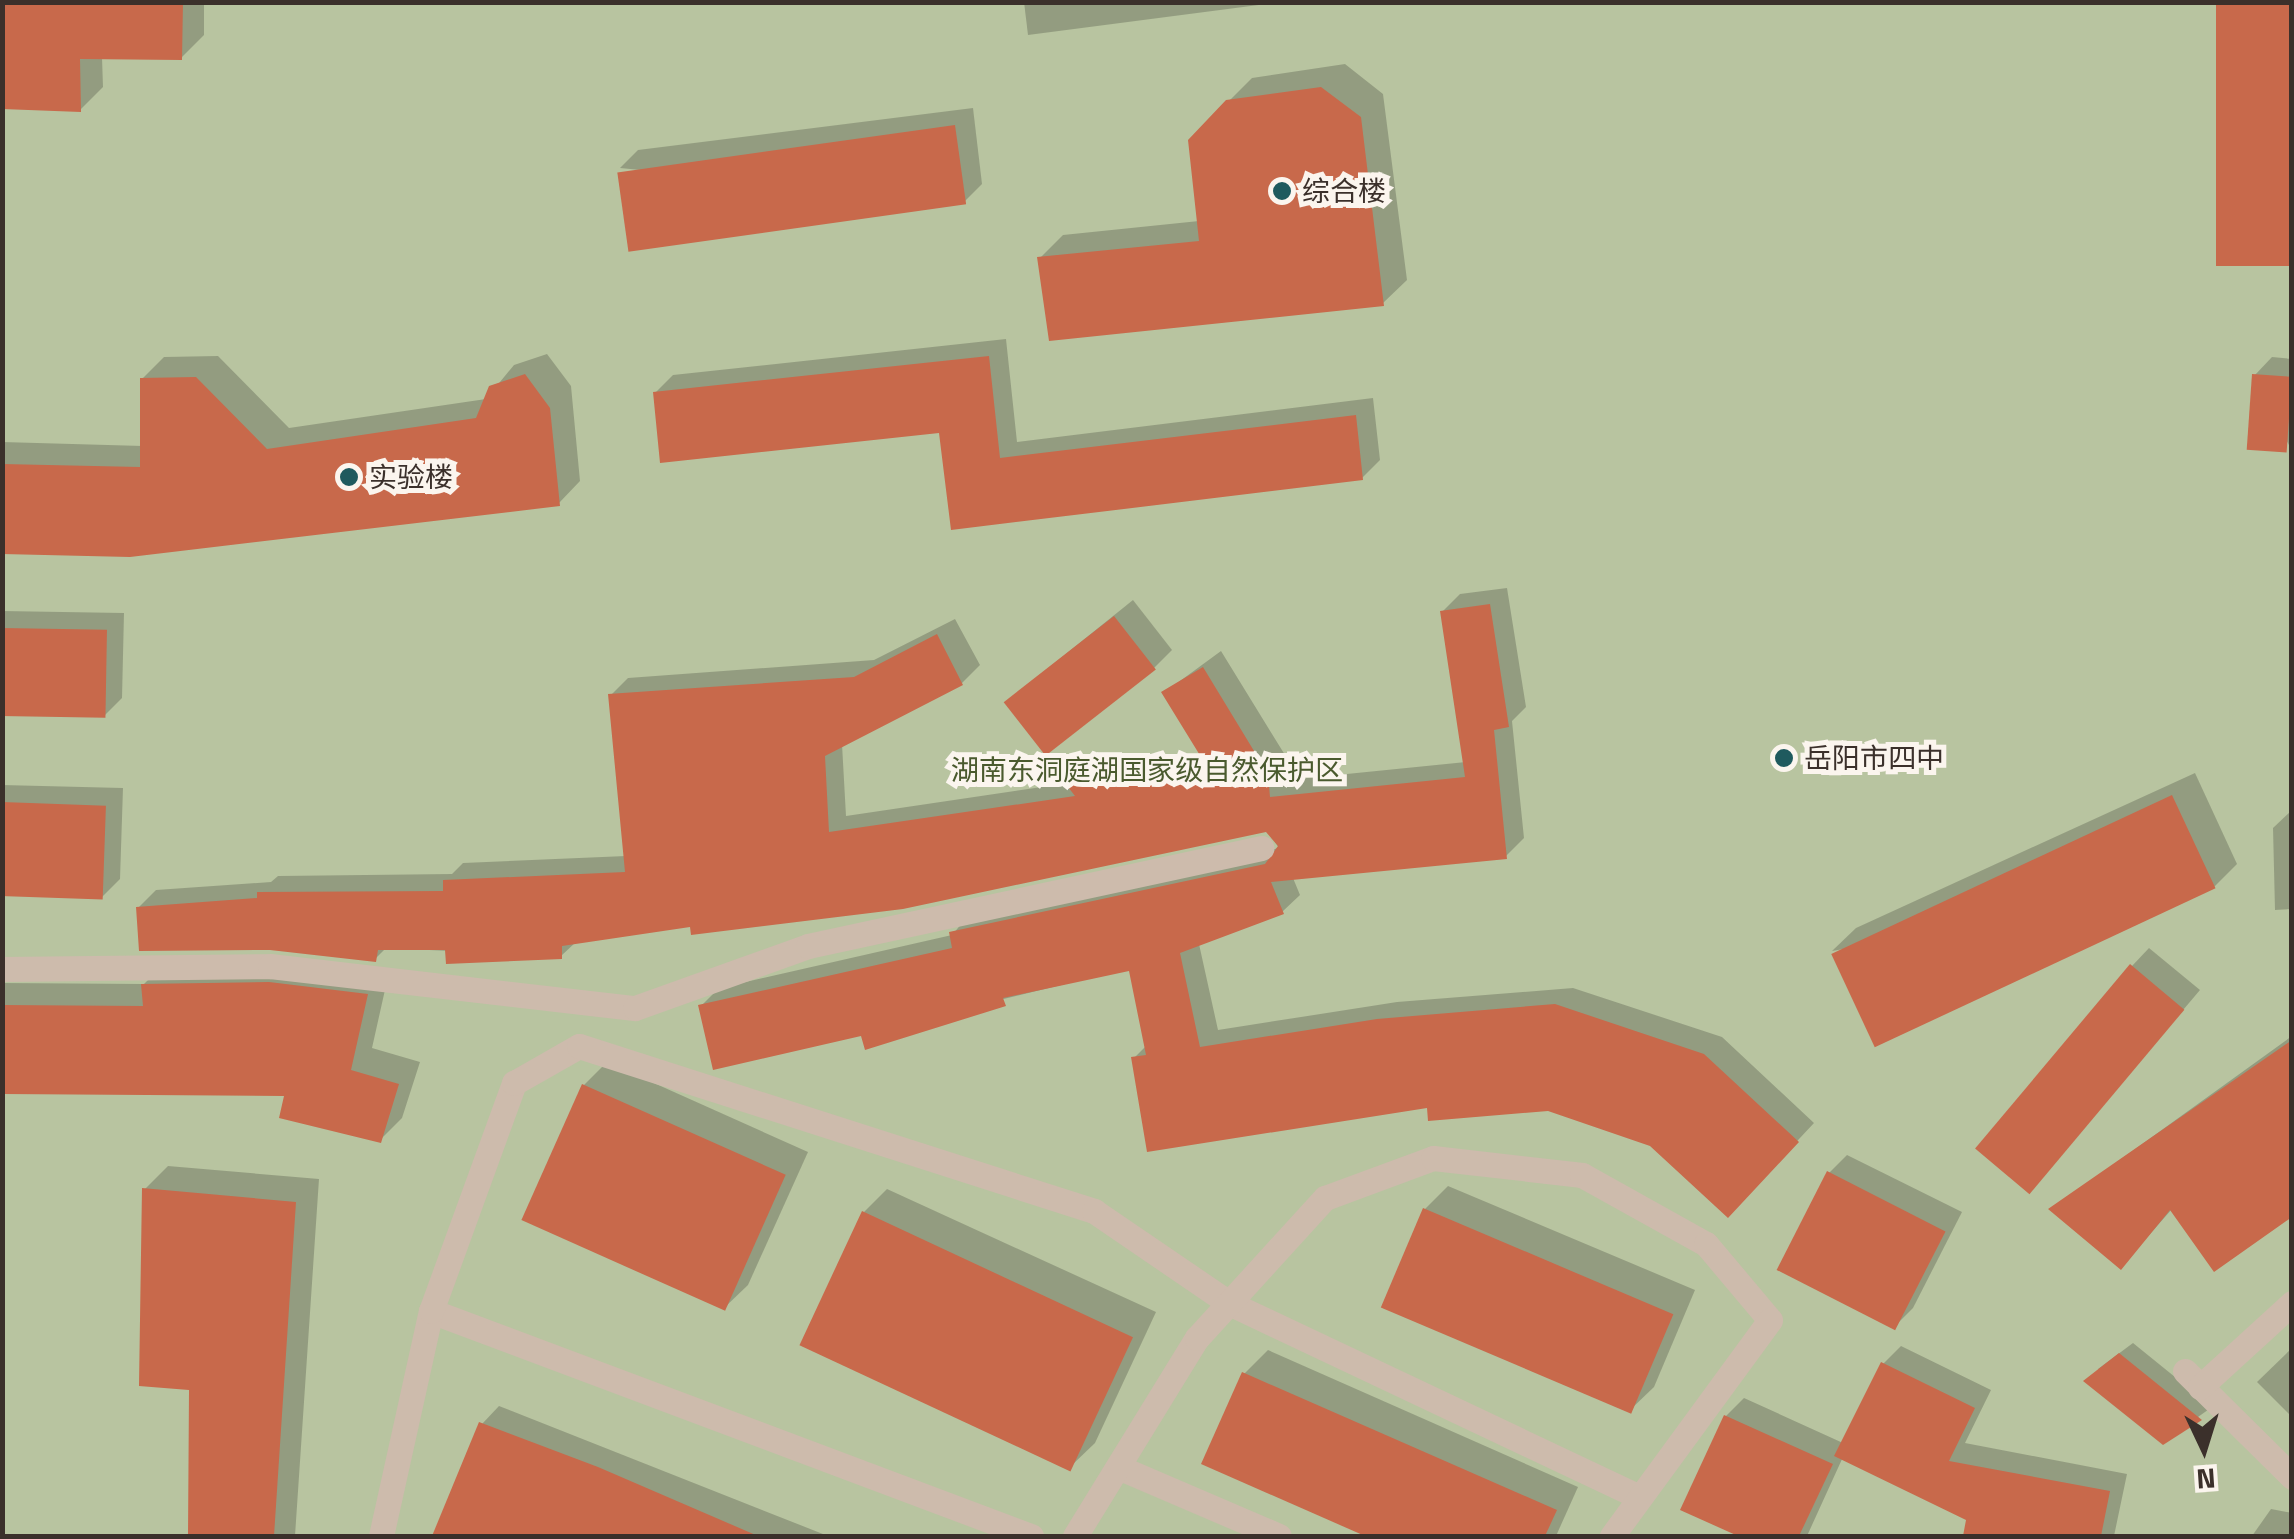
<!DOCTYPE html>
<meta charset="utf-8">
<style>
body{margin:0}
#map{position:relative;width:2294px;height:1539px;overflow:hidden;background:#f4ebe1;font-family:"Titillium Web","Noto Sans SC",sans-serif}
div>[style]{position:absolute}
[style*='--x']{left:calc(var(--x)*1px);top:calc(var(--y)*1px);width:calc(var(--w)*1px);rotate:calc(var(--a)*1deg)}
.green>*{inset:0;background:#b8c4a0;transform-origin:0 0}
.shadow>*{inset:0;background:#0003}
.building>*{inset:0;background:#c8694b;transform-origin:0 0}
.minor>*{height:25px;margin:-12.5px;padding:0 12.5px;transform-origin:12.5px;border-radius:12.5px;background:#cdbbac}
.dots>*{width:28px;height:28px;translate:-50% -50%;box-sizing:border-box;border:5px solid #fbf5ee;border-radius:50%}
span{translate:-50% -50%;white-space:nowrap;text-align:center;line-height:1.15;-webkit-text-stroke:10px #fbf5ee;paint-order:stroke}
.poi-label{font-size:28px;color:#3b302b}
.left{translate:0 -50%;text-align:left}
.park-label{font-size:28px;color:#4a5a2e}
.frame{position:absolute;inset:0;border:5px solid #3b302b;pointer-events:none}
.north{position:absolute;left:2154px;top:1399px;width:100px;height:100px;-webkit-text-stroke:8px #fbf5ee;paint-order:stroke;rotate:176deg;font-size:28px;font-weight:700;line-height:40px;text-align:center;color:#3b302b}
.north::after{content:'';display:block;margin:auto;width:35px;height:45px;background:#3b302b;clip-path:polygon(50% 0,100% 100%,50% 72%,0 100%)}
</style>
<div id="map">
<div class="green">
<i style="left:3px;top:3px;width:2288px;height:1533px"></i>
</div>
<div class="shadow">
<i style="clip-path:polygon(2px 2px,204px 2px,204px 35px,181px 58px,102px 57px,103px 87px,80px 110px)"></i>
<i style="clip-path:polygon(1024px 2px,1282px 2px,1028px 35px)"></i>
<i style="clip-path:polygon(1345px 64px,1383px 94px,1407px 280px,1383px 303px,1040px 258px,1063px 235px,1199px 221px,1228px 102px,1252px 78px)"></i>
<i style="clip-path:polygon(973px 108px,982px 184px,964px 202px,620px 168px,638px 150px)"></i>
<i style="clip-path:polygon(1006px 339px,1017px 442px,1373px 398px,1380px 460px,1362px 478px,953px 528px,941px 431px,655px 393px,673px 375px)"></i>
<i style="clip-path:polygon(547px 354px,571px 386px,580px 481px,559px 503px,2px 551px,2px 442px,143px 446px,142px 379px,164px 357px,218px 356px,289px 428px,486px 399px,514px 365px)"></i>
<i style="clip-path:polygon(2272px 357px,2292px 359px,2292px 451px,2254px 376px)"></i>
<i style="clip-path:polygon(1507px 588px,1526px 707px,1512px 721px,1524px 838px,1506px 856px,1293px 878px,1300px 895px,1282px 912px,1199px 944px,1218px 1030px,1397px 1002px,1573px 988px,1722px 1037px,1814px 1123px,1745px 1197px,1651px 1144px,1548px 1108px,1429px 1105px,1134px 1058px,1146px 1046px,1131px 968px,863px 1033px,701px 1006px,719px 988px,952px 935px,969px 915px,1279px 848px,1267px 830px,576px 942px,561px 956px,386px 948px,375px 959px,138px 908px,156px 890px,271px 882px,278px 876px,452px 874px,463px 863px,626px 856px,611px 695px,628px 678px,874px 660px,955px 619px,980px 665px,962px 683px,842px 744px,846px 816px,1069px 783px,1085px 766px,1203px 756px,1165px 692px,1221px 651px,1285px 755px,1287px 780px,1466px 762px,1442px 612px,1460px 594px)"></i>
<i style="clip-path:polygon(1133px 600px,1172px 650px,1154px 668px,1006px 702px)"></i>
<i style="clip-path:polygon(2px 611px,124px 613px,122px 698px,104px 716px,2px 714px)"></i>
<i style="clip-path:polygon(2195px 773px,2237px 864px,2214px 887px,1832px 951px,1856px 928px)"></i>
<i style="clip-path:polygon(2px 785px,123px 788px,120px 879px,102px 897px,2px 894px)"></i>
<i style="clip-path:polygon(2292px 810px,2292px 909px,2275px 910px,2273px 828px)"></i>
<i style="clip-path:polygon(2149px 948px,2200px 990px,2046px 1172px,2132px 966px)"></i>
<i style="clip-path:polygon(166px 962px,389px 972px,372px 1048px,420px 1062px,402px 1118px,380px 1140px,287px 1093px,2px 1092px,2px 983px,144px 984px)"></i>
<i style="clip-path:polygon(2292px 1036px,2292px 1214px,2172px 1209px,2121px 1267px,2052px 1209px)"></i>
<i style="clip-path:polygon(607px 1062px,808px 1152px,748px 1285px,724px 1308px,584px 1085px)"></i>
<i style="clip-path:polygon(1847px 1155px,1962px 1212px,1913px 1308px,1895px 1326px,1829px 1173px)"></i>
<i style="clip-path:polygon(168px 1166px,319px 1179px,295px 1536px,191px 1536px,191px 1387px,145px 1189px)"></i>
<i style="clip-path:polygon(1448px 1186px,1695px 1290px,1654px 1387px,1630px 1410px,1425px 1209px)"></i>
<i style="clip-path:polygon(887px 1189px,1156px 1312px,1095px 1443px,1071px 1466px,864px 1212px)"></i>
<i style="clip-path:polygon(2133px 1343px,2212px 1407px,2163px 1442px,2098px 1369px)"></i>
<i style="clip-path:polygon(1901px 1346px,1991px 1390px,1965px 1443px,2127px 1474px,2114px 1536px,1966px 1533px,1969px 1519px,1843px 1457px,1807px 1536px,1744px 1536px,1683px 1509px,1726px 1416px,1744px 1398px,1843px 1443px,1883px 1364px)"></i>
<i style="clip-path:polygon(2292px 1348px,2292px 1417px,2257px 1382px)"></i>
<i style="clip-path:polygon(1268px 1350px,1578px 1487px,1556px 1536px,1371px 1536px,1204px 1463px,1244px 1374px)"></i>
<i style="clip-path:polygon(499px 1406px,828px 1536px,456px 1536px,438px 1529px,482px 1424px)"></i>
<i style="clip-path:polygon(2271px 1509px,2292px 1513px,2292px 1536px,2252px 1536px)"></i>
</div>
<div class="building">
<i style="clip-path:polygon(2px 2px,183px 2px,182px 60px,80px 59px,81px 112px,2px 109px)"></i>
<i style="left:2216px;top:2px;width:76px;height:264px"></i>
<i style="clip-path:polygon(1321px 87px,1361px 117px,1384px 306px,1049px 341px,1037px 257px,1199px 241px,1188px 140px,1226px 100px)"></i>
<i style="left:955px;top:125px;width:80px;height:341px;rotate:82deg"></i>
<i style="clip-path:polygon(989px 356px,1000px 458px,1356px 415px,1363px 480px,951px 530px,939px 433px,660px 463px,653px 392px)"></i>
<i style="clip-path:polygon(525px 374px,550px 408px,560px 506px,130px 557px,2px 554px,2px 464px,140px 467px,140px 378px,196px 377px,267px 449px,476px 418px,489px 386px)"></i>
<i style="left:2252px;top:374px;width:40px;height:76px;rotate:4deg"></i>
<i style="clip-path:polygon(1490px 604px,1509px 727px,1494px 730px,1507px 859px,1271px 882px,1284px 914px,1180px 953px,1200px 1047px,1377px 1019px,1555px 1004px,1704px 1054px,1799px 1142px,1728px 1218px,1650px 1146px,1548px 1111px,1428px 1121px,1427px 1108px,1147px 1152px,1131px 1057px,1146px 1055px,1129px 971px,1003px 998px,1006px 1006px,865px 1050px,861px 1036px,713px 1070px,698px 1005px,952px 948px,949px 932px,1265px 864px,1278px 846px,1266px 832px,903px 909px,691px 935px,690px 927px,562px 946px,562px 959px,446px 964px,445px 950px,378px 950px,376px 962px,270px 950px,139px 951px,136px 907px,257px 898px,257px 892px,443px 891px,443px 880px,625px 872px,608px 694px,854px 677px,937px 634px,963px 685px,825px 756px,829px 832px,1075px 796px,1065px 783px,1209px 770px,1161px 692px,1203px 667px,1268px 774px,1270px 797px,1465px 777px,1440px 611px)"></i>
<i style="left:1114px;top:616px;width:68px;height:140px;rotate:52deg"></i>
<i style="left:2px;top:628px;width:105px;height:88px;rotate:1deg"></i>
<i style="left:2172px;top:795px;width:103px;height:376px;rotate:65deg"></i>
<i style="left:2px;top:802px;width:104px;height:94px;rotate:2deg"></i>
<i style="left:2130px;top:964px;width:71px;height:241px;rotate:40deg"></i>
<i style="clip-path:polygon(269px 982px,368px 994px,351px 1070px,399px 1084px,381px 1143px,279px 1118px,284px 1096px,2px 1094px,2px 1005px,143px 1006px,141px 984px)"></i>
<i style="clip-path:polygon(2292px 1040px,2292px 1217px,2214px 1272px,2170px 1210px,2121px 1270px,2048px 1209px)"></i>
<i style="left:582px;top:1084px;width:223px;height:149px;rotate:24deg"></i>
<i style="left:1827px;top:1171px;width:133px;height:111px;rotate:27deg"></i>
<i style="clip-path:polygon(142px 1188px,296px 1202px,274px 1536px,188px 1536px,189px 1390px,139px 1386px)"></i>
<i style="left:1423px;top:1208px;width:272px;height:108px;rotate:23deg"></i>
<i style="left:862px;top:1211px;width:299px;height:148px;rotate:25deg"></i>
<i style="clip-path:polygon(2119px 1353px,2202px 1420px,2163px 1445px,2083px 1381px)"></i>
<i style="clip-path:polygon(1881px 1362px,1975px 1408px,1949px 1461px,2110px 1491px,2101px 1536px,1963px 1536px,1966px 1520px,1834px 1456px)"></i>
<i style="clip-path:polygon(1242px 1372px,1557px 1510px,1545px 1536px,1365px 1536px,1201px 1464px)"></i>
<i style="clip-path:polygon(1724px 1415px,1833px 1464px,1799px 1536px,1738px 1536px,1680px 1510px)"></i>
<i style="clip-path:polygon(479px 1422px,598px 1467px,758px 1536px,432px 1536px)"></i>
</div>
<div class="minor">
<i style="--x:2;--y:969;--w:268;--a:-0.6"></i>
<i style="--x:270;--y:966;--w:367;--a:6.6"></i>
<i style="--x:635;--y:1008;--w:184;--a:-19.7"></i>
<i style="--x:808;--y:946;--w:464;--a:-12.2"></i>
<i style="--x:431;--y:1311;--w:641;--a:20.56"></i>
<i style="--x:2185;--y:1371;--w:151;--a:44.7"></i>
<i style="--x:2200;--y:1387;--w:125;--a:-42.4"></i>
<i style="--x:1118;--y:1467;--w:175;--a:23.2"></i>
<i style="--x:381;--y:1536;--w:230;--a:-77.5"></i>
<i style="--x:431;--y:1311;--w:243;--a:-70"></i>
<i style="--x:514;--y:1083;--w:75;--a:-29.6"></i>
<i style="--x:579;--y:1046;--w:541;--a:17.76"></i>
<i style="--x:1094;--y:1211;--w:163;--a:34.3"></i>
<i style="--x:1229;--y:1303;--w:454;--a:25.3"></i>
<i style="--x:1075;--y:1536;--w:233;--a:-58.4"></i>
<i style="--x:1197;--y:1338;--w:190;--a:-47.6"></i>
<i style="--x:1325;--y:1198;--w:115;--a:-20.3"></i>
<i style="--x:1433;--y:1158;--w:150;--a:6.5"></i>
<i style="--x:1582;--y:1175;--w:142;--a:29.1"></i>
<i style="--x:1706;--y:1244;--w:99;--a:49.9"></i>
<i style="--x:1770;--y:1320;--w:268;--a:126.2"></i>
</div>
<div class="dots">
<i style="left:1282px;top:191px;background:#1f5a5e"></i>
<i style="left:349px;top:477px;background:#1f5a5e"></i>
<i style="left:1784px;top:758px;background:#1f5a5e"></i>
</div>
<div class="poi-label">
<span class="left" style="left:1302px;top:191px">综合楼</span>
<span class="left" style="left:369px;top:477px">实验楼</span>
<span class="left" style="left:1804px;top:758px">岳阳市四中</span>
</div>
<div class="park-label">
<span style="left:1147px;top:770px">湖南东洞庭湖国家级自然保护区</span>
</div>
<div class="frame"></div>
<div class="north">N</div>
</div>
